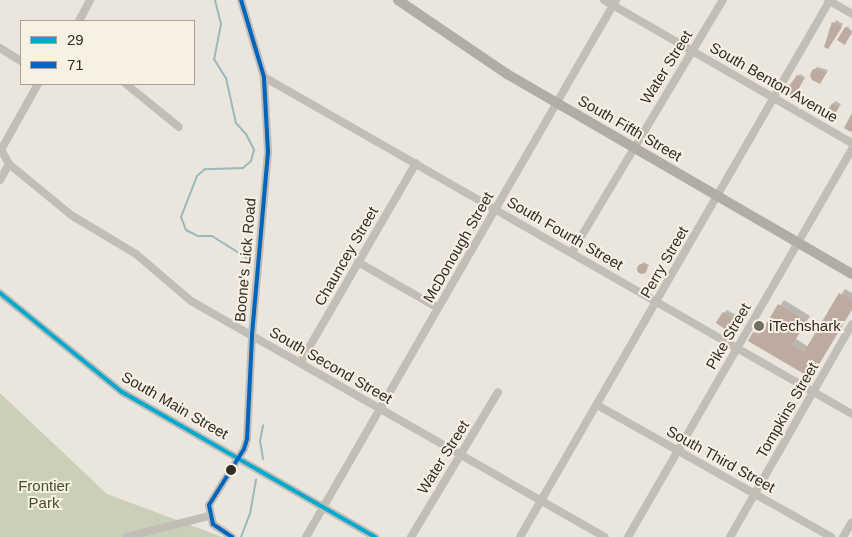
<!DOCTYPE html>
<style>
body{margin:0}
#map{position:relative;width:852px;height:537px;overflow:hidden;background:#eae5dd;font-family:Helvetica,sans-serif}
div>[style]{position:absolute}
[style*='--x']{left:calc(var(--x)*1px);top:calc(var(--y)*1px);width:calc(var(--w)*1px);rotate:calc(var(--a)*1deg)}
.green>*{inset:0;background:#cad0b7}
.shadow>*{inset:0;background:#0003}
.stream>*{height:2px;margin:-1px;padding:0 1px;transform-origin:1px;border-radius:1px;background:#9ab9bb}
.building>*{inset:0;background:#beab9f;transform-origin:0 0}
.round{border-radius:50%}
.minor>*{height:8px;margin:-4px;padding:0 4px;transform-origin:4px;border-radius:4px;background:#c3bdb7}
.major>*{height:10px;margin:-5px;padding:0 5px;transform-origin:5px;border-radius:5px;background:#b2aca6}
.bus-1>*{height:4px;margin:-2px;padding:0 2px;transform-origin:2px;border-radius:2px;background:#00a9ce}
.bus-2>*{height:4px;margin:-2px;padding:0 2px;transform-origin:2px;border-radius:2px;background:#0065bd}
.dots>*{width:14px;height:14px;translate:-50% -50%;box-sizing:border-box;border:2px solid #f8f0e3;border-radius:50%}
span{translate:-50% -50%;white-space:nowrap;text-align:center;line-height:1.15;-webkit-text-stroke:4px #f8f0e3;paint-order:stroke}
.street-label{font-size:15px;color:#332b25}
.poi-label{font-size:15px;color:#332b25}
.left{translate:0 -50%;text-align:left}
.park-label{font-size:15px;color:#40512a}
.legend{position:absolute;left:20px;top:20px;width:175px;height:65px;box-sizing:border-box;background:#f8f0e3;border:1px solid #a9a197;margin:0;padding:6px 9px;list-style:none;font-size:15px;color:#332b25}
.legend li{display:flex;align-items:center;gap:10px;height:25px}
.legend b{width:25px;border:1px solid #a9a197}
</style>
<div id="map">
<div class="green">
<i style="clip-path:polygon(0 393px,107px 494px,222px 537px,0 537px)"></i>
</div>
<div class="shadow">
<i style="clip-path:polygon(836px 20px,843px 24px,830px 45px,832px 32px,829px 30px)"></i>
<i style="clip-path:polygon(848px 26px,852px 33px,845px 43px,846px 28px)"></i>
<i style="clip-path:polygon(817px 67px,828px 70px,822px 80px,814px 70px)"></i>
<i style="clip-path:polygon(800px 74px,805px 77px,796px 93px,798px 76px)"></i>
<i style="clip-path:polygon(835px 101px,841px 104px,836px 112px,829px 112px)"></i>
<i style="clip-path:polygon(643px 262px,649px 265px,645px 273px,638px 270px)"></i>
<i style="clip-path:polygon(845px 289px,852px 293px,852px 310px,811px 377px,754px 333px,759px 328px,764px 331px,784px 300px,810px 316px,796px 339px,809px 347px)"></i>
<i style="clip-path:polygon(727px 310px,741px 318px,735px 328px,724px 313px)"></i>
</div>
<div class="stream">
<i style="--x:215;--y:0;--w:25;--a:76"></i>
<i style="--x:221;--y:24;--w:36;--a:101"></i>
<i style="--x:214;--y:59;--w:22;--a:58"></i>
<i style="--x:226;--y:78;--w:46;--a:77.5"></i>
<i style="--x:236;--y:123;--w:15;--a:48"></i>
<i style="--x:246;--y:134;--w:18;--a:63"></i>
<i style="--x:254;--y:150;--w:11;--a:105"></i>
<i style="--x:251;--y:161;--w:11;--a:139"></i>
<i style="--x:243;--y:168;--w:38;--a:178"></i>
<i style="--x:205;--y:169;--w:11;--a:139"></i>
<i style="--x:197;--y:176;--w:44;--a:111.3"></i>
<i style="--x:181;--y:217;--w:14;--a:69"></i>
<i style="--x:186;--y:230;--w:13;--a:27"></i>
<i style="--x:198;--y:236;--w:14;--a:0"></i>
<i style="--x:212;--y:236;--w:41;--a:32.2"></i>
<i style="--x:263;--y:459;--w:18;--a:-99"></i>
<i style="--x:260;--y:441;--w:16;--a:-79"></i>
<i style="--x:241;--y:537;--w:25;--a:-69"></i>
<i style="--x:250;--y:514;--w:35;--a:-80"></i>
</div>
<div class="building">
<i style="clip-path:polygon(832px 22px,842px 27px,828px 49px,824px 47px)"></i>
<i style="clip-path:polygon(845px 27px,852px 31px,845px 45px,837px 40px)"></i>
<i style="clip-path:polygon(813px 69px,827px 72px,820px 84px,812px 80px,810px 75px)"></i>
<i style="clip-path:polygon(797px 75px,804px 79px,794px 97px,785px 92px)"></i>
<i style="left:832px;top:103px;width:8px;height:10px;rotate:30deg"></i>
<i style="clip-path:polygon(852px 113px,852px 131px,851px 132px,844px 128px)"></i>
<i class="round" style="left:637px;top:264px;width:10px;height:10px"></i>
<i style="clip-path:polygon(839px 293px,852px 300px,852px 308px,811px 378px,748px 341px,753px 332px,759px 336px,778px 304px,806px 321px,792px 345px,804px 352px)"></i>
<i style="left:723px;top:312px;width:18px;height:13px;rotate:34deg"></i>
</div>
<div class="minor">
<i style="--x:604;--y:0;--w:286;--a:30"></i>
<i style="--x:828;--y:0;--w:28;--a:30"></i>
<i style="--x:79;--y:21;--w:24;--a:-62"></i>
<i style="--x:0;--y:48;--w:25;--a:32"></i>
<i style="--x:264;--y:77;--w:678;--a:29.82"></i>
<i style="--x:38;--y:84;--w:76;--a:119.3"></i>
<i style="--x:1;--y:150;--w:16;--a:60"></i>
<i style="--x:9;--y:164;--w:80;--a:39.4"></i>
<i style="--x:71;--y:215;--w:76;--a:31"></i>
<i style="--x:136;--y:254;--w:72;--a:40.5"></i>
<i style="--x:191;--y:301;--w:476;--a:29.7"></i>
<i style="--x:126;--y:84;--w:68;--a:39.1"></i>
<i style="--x:0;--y:180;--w:18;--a:-61"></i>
<i style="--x:572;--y:252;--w:294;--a:-59.1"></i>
<i style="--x:358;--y:262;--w:92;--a:29.9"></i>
<i style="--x:0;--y:293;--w:157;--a:39.1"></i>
<i style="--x:122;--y:392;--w:292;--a:29.8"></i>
<i style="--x:300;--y:363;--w:231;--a:-59.9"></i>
<i style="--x:597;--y:405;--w:269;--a:29.4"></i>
<i style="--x:126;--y:537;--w:86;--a:-14.2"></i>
<i style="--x:232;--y:537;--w:23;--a:-146"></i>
<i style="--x:213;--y:524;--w:19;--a:-102"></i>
<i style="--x:209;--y:505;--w:66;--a:-58"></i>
<i style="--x:244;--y:449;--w:10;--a:-73"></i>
<i style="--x:247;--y:439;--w:104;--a:-87.2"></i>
<i style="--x:252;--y:335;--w:184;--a:-85"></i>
<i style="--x:268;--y:152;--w:75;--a:-93.1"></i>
<i style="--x:264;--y:77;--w:80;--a:-106.6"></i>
<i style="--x:306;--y:537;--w:620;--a:-60"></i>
<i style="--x:411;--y:537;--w:169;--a:-59"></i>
<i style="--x:520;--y:537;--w:620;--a:-60"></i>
<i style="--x:628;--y:537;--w:448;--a:-60"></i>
<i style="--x:730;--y:537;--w:245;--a:-60.2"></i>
<i style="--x:843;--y:537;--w:17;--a:-59"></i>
</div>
<div class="major">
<i style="--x:398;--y:0;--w:132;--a:34.2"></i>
<i style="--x:507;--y:74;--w:399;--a:30.1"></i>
</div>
<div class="bus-1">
<i style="--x:0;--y:293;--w:157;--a:39.1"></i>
<i style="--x:122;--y:392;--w:292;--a:29.8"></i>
</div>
<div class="bus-2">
<i style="--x:232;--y:537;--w:23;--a:-146"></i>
<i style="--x:213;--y:524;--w:19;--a:-102"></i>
<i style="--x:209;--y:505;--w:66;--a:-58"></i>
<i style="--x:244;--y:449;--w:10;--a:-73"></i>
<i style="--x:247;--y:439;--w:104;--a:-87.2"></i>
<i style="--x:252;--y:335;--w:184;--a:-85"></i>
<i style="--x:268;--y:152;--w:75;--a:-93.1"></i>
<i style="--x:264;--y:77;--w:80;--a:-106.6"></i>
</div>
<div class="dots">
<i style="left:759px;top:326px;background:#736c65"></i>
<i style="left:231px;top:470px;background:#332b25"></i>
</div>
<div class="street-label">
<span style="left:666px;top:67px;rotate:-58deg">Water Street</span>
<span style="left:774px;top:82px;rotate:30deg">South Benton Avenue</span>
<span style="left:630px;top:128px;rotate:30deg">South Fifth Street</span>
<span style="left:565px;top:233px;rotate:30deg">South Fourth Street</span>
<span style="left:458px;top:247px;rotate:-60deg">McDonough Street</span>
<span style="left:346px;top:256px;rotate:-60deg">Chauncey Street</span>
<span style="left:245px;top:260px;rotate:-85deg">Boone's Lick Road</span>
<span style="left:664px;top:262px;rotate:-60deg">Perry Street</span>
<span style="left:728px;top:336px;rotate:-60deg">Pike Street</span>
<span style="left:331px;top:365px;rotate:30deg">South Second Street</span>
<span style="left:175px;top:405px;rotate:30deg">South Main Street</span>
<span style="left:787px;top:410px;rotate:-60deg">Tompkins Street</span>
<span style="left:443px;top:457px;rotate:-58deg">Water Street</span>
<span style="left:721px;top:459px;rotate:29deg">South Third Street</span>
</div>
<div class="poi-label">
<span class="left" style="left:769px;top:326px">iTechshark</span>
</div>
<div class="park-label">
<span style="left:44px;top:494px">Frontier<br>Park</span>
</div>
<ul class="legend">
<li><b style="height:6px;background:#00a9ce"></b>29</li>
<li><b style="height:6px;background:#0065bd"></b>71</li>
</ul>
</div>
